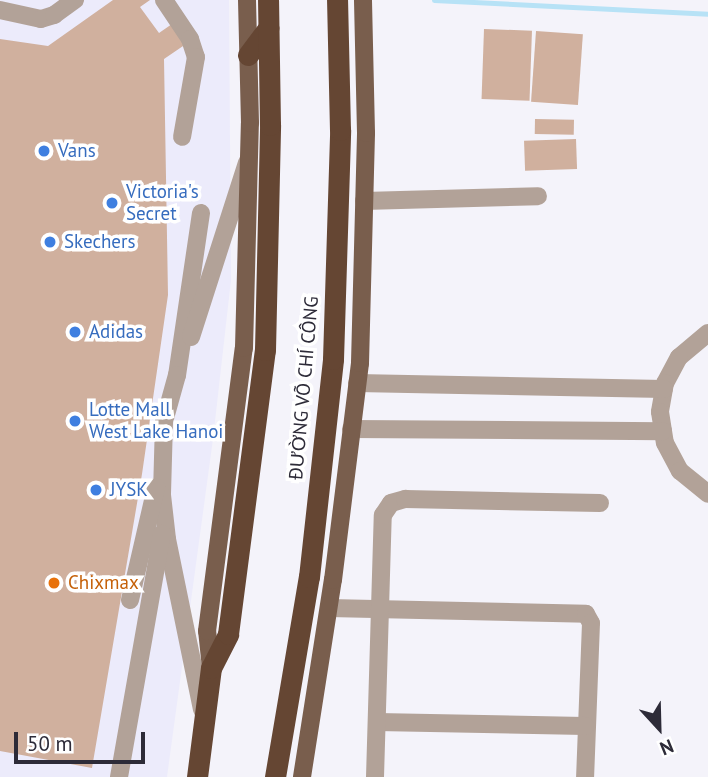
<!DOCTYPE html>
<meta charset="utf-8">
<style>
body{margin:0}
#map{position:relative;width:708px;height:777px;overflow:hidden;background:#f4f3fa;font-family:"PT Sans",sans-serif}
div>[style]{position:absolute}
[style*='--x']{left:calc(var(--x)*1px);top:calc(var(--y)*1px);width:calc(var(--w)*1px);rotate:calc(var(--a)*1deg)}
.built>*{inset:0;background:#ecebfb}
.stream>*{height:5px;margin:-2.5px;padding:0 2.5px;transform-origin:2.5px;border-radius:2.5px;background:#b7e2f6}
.building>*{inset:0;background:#d0b09e;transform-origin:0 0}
.minor>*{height:18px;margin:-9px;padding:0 9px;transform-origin:9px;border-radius:9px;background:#b2a298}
.major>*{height:18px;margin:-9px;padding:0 9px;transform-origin:9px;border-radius:9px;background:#795e4d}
.highway>*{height:21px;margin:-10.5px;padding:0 10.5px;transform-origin:10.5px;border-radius:10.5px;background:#654633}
.dots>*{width:19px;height:19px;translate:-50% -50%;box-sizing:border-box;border:4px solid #fff;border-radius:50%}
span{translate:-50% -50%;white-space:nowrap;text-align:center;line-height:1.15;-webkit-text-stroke:7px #fff;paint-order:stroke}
.shop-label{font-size:19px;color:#366cbe}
.left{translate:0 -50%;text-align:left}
.street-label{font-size:19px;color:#2d2b38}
.food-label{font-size:19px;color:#c56008}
.north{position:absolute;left:624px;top:693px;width:70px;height:70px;-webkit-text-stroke:5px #fff;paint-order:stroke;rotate:158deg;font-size:19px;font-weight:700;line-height:28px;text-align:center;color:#2d2b38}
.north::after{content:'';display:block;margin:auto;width:24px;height:32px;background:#2d2b38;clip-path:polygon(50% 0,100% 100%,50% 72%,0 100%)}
.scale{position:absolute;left:14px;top:732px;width:131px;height:32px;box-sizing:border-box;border:4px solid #2d2b38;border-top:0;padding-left:9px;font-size:21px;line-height:24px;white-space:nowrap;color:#2d2b38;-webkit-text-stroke:5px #fff;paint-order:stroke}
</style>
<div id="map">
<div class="built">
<i style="clip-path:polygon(0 0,229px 0,231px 280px,213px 439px,167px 777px,0 777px)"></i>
</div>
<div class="stream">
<i style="--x:434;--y:0;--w:274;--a:2.9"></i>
</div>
<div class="building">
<i style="clip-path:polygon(113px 0,150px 0,140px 7px,159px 33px,172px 24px,186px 44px,164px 59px,168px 295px,142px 474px,92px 768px,0 751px,0 39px,48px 46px)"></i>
<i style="left:484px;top:29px;width:48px;height:70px;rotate:2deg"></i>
<i style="left:536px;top:31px;width:47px;height:71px;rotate:4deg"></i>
<i style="left:535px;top:119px;width:39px;height:15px;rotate:1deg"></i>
<i style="left:576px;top:139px;width:30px;height:52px;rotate:88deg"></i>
</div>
<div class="minor">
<i style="--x:164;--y:0;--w:47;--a:56.3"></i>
<i style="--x:190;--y:39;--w:19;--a:72"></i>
<i style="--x:196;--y:57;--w:81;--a:99.9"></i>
<i style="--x:0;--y:10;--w:42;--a:12.4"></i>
<i style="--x:41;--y:19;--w:14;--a:-17"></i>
<i style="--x:54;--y:15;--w:26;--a:-36"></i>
<i style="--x:364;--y:201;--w:174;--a:-1.6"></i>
<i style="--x:201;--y:213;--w:164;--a:98.4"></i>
<i style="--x:177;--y:375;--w:49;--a:105.5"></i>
<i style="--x:164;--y:422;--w:73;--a:91.6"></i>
<i style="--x:162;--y:495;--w:44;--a:83.5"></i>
<i style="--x:167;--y:539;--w:174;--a:78.4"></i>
<i style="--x:708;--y:333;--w:38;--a:140"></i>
<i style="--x:679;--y:357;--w:30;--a:118"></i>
<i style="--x:665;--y:383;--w:29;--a:100"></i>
<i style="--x:660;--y:412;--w:31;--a:81"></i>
<i style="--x:665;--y:443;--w:32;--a:62"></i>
<i style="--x:680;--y:471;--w:36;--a:39"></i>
<i style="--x:191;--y:337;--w:183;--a:-72.2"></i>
<i style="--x:357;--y:383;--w:307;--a:1.1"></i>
<i style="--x:351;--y:429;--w:312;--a:0.4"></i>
<i style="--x:130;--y:600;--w:116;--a:-77"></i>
<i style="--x:329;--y:608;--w:257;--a:1.3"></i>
<i style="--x:586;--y:614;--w:10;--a:61"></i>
<i style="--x:591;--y:623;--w:154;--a:92.2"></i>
<i style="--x:377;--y:722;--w:208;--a:1.1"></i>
<i style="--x:119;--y:777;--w:247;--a:-80"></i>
<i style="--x:375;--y:777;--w:262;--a:-88.3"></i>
<i style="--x:383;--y:515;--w:14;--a:-56"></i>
<i style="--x:391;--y:503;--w:15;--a:-16"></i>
<i style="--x:405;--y:499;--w:195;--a:1.2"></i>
</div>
<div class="major">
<i style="--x:211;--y:668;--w:37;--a:-96"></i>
<i style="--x:207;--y:631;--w:285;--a:-82.6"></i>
<i style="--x:244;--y:348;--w:225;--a:-88.5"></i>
<i style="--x:250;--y:123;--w:123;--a:-91.4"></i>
<i style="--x:302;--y:777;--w:199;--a:-81.1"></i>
<i style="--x:333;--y:580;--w:219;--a:-82.9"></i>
<i style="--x:360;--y:363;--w:230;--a:-88.5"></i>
<i style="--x:366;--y:133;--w:133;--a:-91.3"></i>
</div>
<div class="highway">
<i style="--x:248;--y:55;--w:34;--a:-53"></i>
<i style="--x:197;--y:777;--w:110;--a:-82.7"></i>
<i style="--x:211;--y:668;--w:38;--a:-63"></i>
<i style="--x:228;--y:634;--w:286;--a:-82.6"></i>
<i style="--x:265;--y:350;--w:225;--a:-88.7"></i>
<i style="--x:270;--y:125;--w:125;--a:-90.9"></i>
<i style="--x:275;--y:777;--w:203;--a:-80.4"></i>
<i style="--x:309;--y:577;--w:219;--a:-83.7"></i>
<i style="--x:333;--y:359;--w:229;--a:-88.2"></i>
<i style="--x:340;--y:130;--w:130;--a:-91.3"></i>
</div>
<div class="dots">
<i style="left:44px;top:151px;background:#3f7fe0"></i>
<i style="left:112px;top:203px;background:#3f7fe0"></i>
<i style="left:50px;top:242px;background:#3f7fe0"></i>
<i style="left:75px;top:332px;background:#3f7fe0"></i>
<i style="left:75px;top:421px;background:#3f7fe0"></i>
<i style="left:96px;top:490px;background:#3f7fe0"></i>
<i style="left:54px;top:583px;background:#e8710a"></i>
</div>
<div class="shop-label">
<span class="left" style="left:58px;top:151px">Vans</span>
<span class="left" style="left:126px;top:203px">Victoria's<br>Secret</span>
<span class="left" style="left:64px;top:242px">Skechers</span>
<span class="left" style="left:89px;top:332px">Adidas</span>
<span class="left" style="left:89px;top:421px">Lotte Mall<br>West Lake Hanoi</span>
<span class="left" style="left:110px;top:490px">JYSK</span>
</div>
<div class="street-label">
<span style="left:304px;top:388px;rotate:-85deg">ĐƯỜNG VÕ CHÍ CÔNG</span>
</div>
<div class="food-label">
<span class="left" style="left:68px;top:583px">Chixmax</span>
</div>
<div class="north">N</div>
<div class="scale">50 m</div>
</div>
